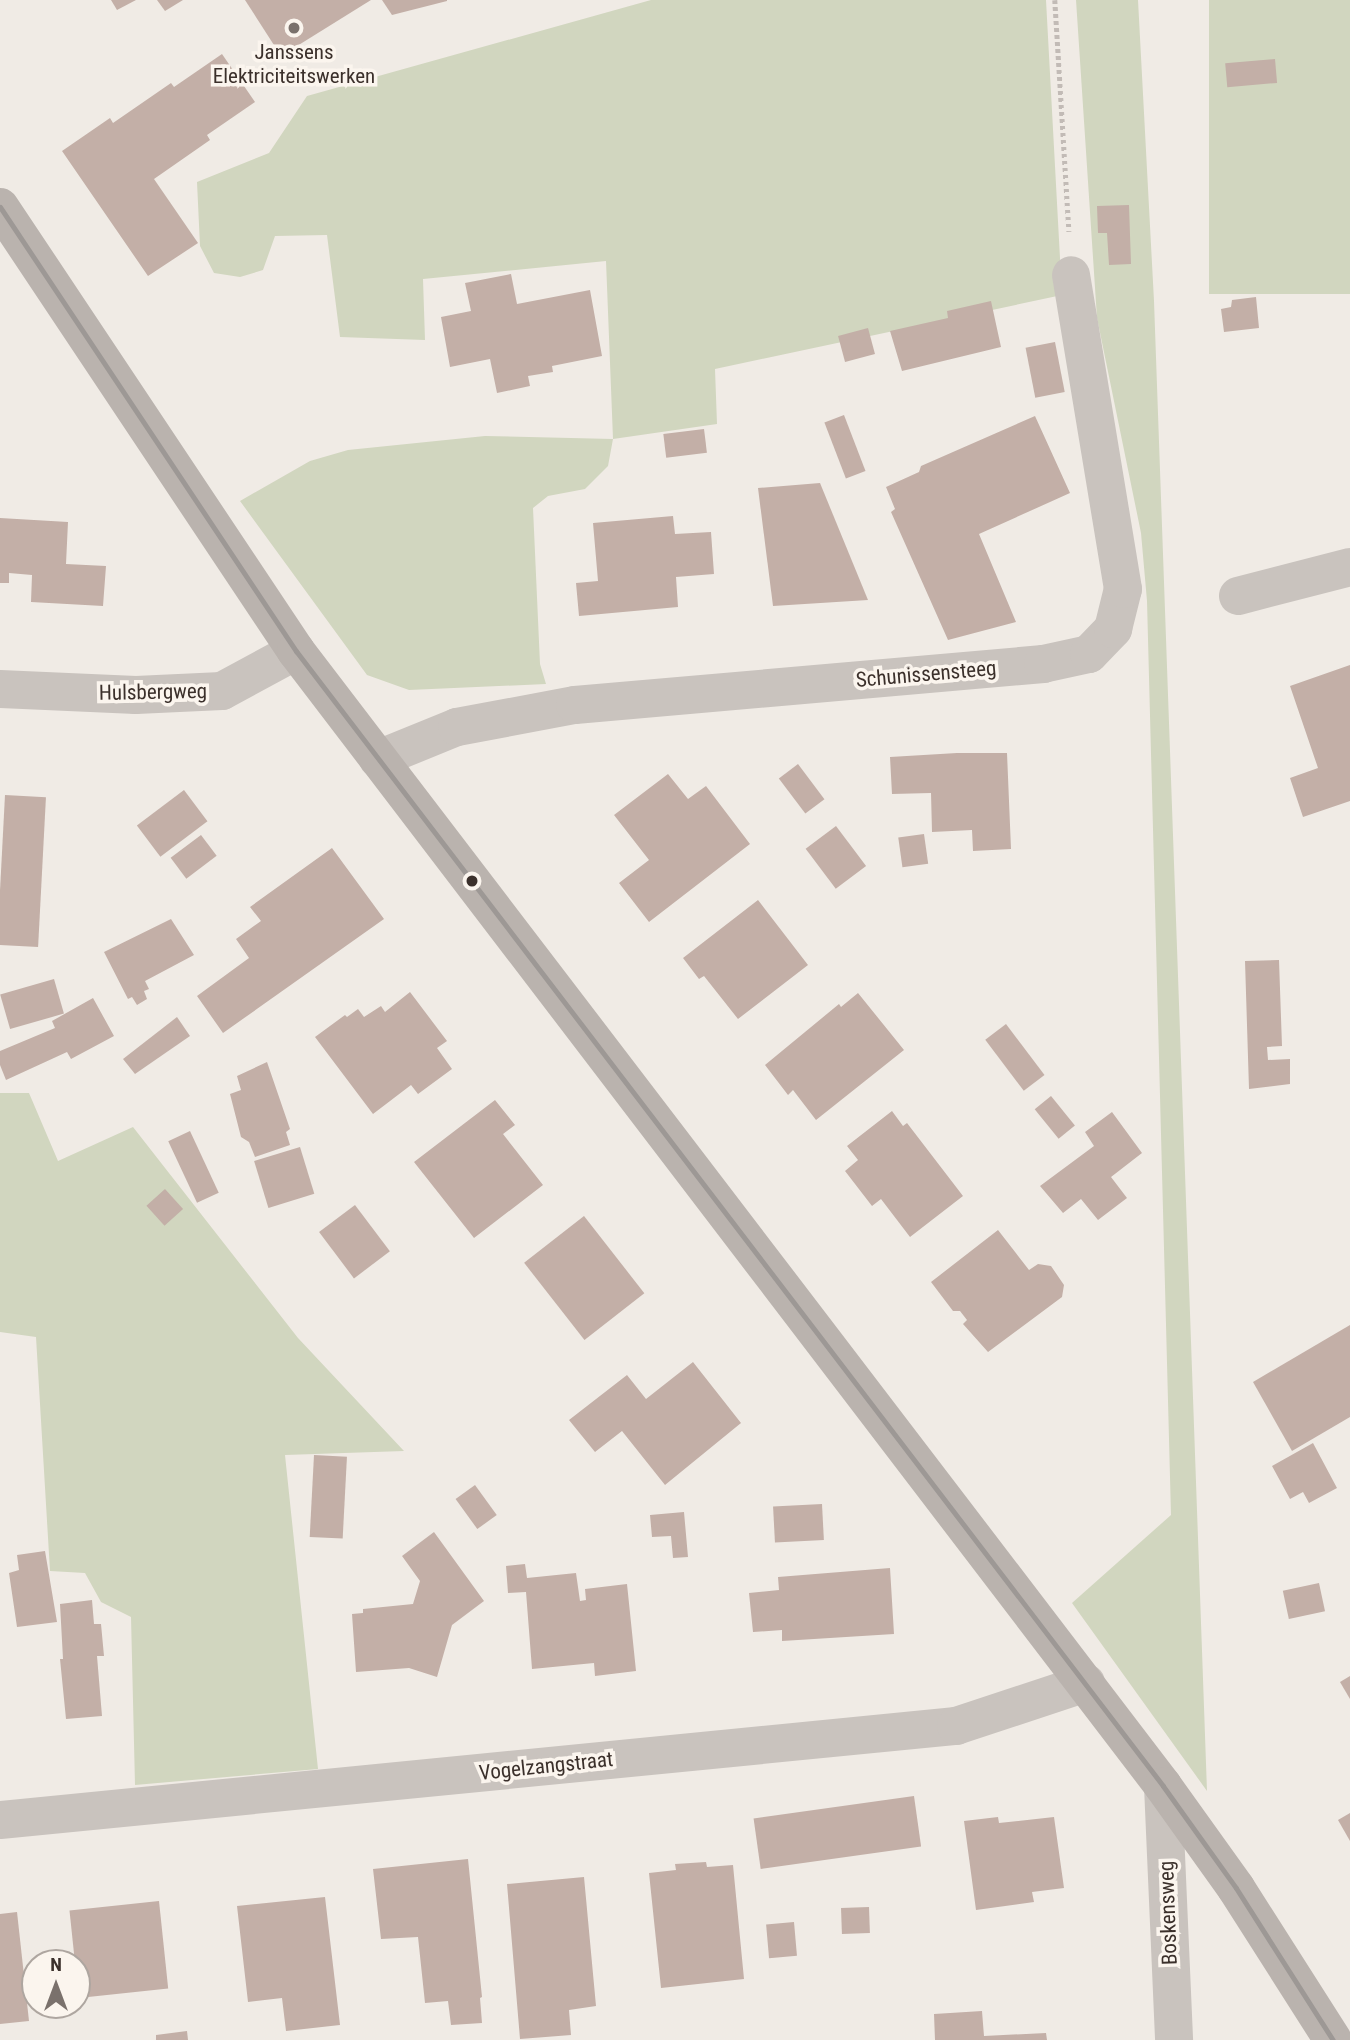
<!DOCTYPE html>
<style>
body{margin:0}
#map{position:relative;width:1350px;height:2040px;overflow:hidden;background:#f0ebe5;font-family:"Roboto Condensed",sans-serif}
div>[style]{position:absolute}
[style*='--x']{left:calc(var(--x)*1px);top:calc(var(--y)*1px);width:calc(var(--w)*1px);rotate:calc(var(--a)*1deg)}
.green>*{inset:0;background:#d1d6bf;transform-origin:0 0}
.building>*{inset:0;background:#c3afa7;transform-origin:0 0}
.path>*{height:4.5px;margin-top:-2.25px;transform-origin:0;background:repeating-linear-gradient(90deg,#c2bbb6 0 3.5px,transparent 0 7px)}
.street>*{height:38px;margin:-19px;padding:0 19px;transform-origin:19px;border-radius:19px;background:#c9c3be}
.secondary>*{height:38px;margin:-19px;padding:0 19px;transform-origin:19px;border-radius:19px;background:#bab3ae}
.bus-1>*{height:5px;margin:-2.5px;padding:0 2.5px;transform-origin:2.5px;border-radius:2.5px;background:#9d9895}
.dots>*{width:19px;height:19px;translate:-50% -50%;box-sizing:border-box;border:4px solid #fbf5ee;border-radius:50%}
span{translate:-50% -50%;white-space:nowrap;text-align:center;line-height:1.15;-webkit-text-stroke:7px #fbf5ee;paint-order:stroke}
.poi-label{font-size:21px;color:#3b302b}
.street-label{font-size:21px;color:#3b302b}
.north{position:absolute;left:21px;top:1949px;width:70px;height:70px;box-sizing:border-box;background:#fbf5ee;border:2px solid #aea6a0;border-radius:50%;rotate:0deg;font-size:19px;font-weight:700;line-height:28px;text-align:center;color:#3b302b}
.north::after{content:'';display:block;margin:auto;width:24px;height:32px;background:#7a716c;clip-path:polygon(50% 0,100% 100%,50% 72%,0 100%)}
</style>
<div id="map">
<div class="green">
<i style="clip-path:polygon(651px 0,1046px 0,1062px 295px,715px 369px,717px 424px,613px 439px,608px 466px,585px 489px,548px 496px,533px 508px,540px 664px,546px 684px,409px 690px,367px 675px,240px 501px,310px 461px,348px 450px,485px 436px,613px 439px,606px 261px,423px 279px,425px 340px,340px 337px,327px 235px,275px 236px,263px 270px,240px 277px,214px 273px,200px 246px,197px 182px,269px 153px,307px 96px)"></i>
<i style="clip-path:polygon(1076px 0,1138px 0,1154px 301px,1207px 1791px,1072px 1603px,1171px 1515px,1147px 601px,1141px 533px,1097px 318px)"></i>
<i style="left:1209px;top:0;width:141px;height:294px"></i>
<i style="clip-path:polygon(0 1093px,29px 1093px,58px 1161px,133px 1127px,298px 1338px,404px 1451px,285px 1455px,318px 1769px,135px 1785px,131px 1617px,101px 1602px,85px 1573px,50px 1571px,36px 1337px,0 1332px)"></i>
</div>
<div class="building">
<i style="clip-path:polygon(111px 0,136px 0,117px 10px)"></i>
<i style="clip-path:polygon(157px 0,183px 0,165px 11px)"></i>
<i style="clip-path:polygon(245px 0,371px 0,281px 56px)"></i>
<i style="clip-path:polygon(382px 0,447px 0,447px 1px,392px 15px)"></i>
<i style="clip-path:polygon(222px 54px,255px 102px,207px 135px,210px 140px,154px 179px,198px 243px,148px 276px,62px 151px,110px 118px,113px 123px,171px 83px,174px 87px)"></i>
<i style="left:1275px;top:59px;width:24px;height:50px;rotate:85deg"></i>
<i style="clip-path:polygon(1129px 205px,1131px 264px,1109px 265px,1107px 233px,1098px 233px,1097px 206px)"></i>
<i style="clip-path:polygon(511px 274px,517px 304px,590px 290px,602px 356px,552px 366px,553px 372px,528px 376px,530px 386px,497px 393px,490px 359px,450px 367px,441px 317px,471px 311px,465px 283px)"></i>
<i style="clip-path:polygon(1256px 297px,1259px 328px,1224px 332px,1221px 309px,1231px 307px,1232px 300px)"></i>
<i style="clip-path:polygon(991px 301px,1001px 347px,902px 371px,890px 331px,948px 318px,947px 311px)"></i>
<i style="left:868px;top:328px;width:27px;height:31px;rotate:75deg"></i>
<i style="left:1055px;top:342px;width:51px;height:30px;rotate:79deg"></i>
<i style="left:844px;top:415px;width:60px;height:21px;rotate:69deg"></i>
<i style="clip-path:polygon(1035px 416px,1070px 493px,979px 534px,1016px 622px,948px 640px,891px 512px,895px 509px,886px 487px,919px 472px,921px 466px)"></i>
<i style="left:704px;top:429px;width:24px;height:41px;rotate:83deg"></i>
<i style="clip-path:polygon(820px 483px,868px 600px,773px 606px,758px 488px)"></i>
<i style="clip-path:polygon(673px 516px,675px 534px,711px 532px,714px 574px,676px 577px,678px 607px,579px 616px,576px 583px,598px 581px,593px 523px)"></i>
<i style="clip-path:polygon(0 518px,68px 522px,66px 564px,106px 566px,103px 606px,31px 602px,32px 575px,9px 573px,9px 583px,0 583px)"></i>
<i style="clip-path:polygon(1350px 665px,1350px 801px,1303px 817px,1290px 778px,1318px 768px,1290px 686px)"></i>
<i style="clip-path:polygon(957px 753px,1007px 753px,1011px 849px,973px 851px,972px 830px,932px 832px,931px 793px,892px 794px,890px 757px)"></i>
<i style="left:798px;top:764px;width:44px;height:24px;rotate:53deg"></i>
<i style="clip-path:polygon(668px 774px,688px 799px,706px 786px,750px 844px,649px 922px,619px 883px,649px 860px,614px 815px)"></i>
<i style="left:184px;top:790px;width:39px;height:59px;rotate:53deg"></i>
<i style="left:5px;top:795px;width:41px;height:150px;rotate:3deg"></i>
<i style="left:836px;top:826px;width:50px;height:38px;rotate:53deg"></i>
<i style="left:924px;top:834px;width:30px;height:26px;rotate:82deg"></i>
<i style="left:201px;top:835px;width:26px;height:38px;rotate:53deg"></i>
<i style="clip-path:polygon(332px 848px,384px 919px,223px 1033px,197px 996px,249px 958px,236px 939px,261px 921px,250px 907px)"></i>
<i style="clip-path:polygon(758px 900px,808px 965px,738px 1019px,704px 976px,699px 979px,683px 958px)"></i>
<i style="clip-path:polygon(171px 919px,194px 955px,145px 981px,149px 989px,144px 991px,147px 999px,137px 1005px,132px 997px,128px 999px,104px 952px)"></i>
<i style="clip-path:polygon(1279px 960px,1282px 1046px,1267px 1047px,1268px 1060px,1290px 1059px,1290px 1084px,1249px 1089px,1245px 961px)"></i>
<i style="left:54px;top:979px;width:36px;height:56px;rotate:74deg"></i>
<i style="clip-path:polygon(410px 992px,447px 1041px,437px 1048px,452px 1069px,418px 1094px,411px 1085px,373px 1114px,315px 1037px,345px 1015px,347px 1017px,358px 1009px,364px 1017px,381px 1006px,385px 1012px)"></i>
<i style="clip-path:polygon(858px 993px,904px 1050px,816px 1120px,793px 1090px,788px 1095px,765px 1065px,839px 1004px,841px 1007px)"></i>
<i style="clip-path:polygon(93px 998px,114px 1036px,71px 1059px,67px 1052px,6px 1080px,0 1065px,0 1051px,55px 1028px,52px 1021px)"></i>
<i style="clip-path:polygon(177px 1017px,190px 1036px,135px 1074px,123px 1059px)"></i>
<i style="left:1006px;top:1024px;width:64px;height:26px;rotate:53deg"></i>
<i style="clip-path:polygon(267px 1062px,290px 1129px,286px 1132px,290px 1145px,255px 1157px,249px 1142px,241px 1137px,230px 1094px,241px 1090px,237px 1076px)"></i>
<i style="left:1051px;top:1096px;width:38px;height:21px;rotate:51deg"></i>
<i style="clip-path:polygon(495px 1100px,515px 1125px,503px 1134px,543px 1185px,474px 1238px,414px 1162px)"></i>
<i style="clip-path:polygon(892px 1111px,903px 1126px,907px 1123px,963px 1196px,910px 1237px,881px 1199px,872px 1206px,845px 1171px,858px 1160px,847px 1146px)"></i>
<i style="clip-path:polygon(1112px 1112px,1142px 1153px,1111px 1177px,1127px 1198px,1098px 1220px,1081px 1199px,1063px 1213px,1040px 1186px,1094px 1146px,1085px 1132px)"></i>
<i style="left:190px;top:1131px;width:68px;height:24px;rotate:65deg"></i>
<i style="left:300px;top:1147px;width:49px;height:48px;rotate:73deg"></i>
<i style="left:165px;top:1189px;width:27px;height:25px;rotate:48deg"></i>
<i style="left:355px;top:1205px;width:58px;height:45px;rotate:53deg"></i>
<i style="left:584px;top:1216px;width:98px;height:76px;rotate:52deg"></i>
<i style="clip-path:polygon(998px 1230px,1029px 1270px,1038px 1264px,1051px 1266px,1064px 1285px,1062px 1297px,988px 1352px,963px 1324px,967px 1320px,960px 1311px,953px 1311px,931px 1282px)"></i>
<i style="clip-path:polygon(1350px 1325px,1350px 1417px,1292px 1451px,1253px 1382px)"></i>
<i style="clip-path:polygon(693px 1362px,741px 1423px,665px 1485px,622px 1431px,595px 1452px,569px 1420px,627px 1375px,646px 1399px)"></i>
<i style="clip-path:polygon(1313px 1443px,1337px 1488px,1309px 1503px,1303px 1492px,1290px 1499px,1272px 1466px)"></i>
<i style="left:314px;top:1455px;width:33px;height:82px;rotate:3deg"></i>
<i style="left:475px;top:1485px;width:37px;height:24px;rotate:54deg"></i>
<i style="left:822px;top:1504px;width:36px;height:49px;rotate:87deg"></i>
<i style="clip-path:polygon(684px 1512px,688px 1557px,673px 1558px,671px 1536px,652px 1537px,650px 1515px)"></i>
<i style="clip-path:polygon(434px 1532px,484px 1601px,452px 1625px,437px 1677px,409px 1668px,356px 1672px,352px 1614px,363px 1613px,363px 1609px,413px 1604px,420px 1581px,402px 1556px)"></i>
<i style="clip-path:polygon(45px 1551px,57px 1622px,17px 1627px,9px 1573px,19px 1570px,17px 1555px)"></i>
<i style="clip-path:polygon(525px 1564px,527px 1578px,576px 1573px,580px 1601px,586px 1600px,585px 1589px,627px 1584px,636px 1671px,595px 1676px,594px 1663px,532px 1669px,526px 1592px,508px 1593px,506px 1566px)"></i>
<i style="clip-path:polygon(890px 1568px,894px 1634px,782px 1641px,782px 1630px,753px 1632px,749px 1593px,779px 1590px,778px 1577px)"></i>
<i style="left:1319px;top:1583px;width:29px;height:37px;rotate:78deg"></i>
<i style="clip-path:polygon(92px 1600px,94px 1624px,101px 1624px,104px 1656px,97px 1656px,102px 1716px,66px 1719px,60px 1659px,63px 1659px,60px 1604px)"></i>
<i style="clip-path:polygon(1350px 1676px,1350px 1699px,1340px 1682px)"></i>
<i style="left:914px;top:1796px;width:51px;height:162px;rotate:82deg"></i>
<i style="clip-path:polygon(1350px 1813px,1350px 1841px,1338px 1820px)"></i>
<i style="clip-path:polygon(998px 1817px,999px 1823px,1054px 1817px,1064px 1888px,1032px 1892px,1034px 1902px,976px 1910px,964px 1821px)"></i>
<i style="clip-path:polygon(468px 1859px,482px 1997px,480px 1998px,482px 2023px,451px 2025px,448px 2001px,425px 2003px,418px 1937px,381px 1939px,373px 1869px)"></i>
<i style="clip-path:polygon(706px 1862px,707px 1867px,733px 1865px,744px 1979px,661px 1988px,649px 1873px,676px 1870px,675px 1864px)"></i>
<i style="clip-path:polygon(584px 1877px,596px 2006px,569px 2010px,571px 2035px,520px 2039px,507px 1884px)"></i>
<i style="clip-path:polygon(325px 1897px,340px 2025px,286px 2031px,282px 1998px,248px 2002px,237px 1906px)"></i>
<i style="left:159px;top:1901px;width:88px;height:90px;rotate:84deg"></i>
<i style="left:869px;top:1907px;width:26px;height:28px;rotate:88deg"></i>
<i style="clip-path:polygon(17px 1912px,29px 2021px,0 2024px,0 1914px)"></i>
<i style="left:794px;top:1922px;width:34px;height:28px;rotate:85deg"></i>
<i style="clip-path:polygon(982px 2011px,984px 2036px,1046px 2033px,1047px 2040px,935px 2040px,934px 2014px)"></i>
<i style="clip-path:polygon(187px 2031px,188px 2040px,156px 2040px,156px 2035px)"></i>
</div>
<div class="path">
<i style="--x:1055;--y:0;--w:232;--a:86.5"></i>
</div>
<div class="street">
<i style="--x:1238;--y:596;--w:116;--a:-14.5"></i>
<i style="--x:0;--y:689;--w:136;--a:2.5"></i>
<i style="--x:136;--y:695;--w:86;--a:-2.7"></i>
<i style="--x:222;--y:691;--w:84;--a:-28.4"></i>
<i style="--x:378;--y:759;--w:85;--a:-22.1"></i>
<i style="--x:457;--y:727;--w:120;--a:-10.6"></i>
<i style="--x:575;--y:705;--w:470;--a:-5"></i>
<i style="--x:1043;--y:664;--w:47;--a:-12.3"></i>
<i style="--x:1089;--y:654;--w:35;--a:-46"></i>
<i style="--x:1113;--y:629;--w:41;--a:-76"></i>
<i style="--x:1123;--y:589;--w:318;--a:-99.4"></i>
<i style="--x:1163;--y:1786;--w:254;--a:87.5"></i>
<i style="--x:0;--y:1820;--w:961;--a:-5.62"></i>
<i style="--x:956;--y:1726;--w:137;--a:-18.3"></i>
</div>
<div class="secondary">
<i style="--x:0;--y:207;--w:534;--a:56.31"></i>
<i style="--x:296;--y:651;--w:1428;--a:52.62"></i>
<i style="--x:1163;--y:1786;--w:125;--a:54.4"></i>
<i style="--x:1236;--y:1888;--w:180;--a:57.5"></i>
</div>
<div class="bus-1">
<i style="--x:0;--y:207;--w:534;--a:56.31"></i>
<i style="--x:296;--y:651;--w:1428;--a:52.62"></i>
<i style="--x:1163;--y:1786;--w:125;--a:54.4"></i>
<i style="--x:1236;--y:1888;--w:180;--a:57.5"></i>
</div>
<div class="dots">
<i style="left:294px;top:28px;background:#7a716c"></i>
<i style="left:472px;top:881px;background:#3b302b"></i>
</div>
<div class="poi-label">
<span style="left:294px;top:64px">Janssens<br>Elektriciteitswerken</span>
</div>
<div class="street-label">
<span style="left:926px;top:674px;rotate:-5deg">Schunissensteeg</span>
<span style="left:153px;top:692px;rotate:-1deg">Hulsbergweg</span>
<span style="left:546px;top:1766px;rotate:-6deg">Vogelzangstraat</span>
<span style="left:1168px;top:1913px;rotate:-92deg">Boskensweg</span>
</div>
<div class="north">N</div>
</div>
